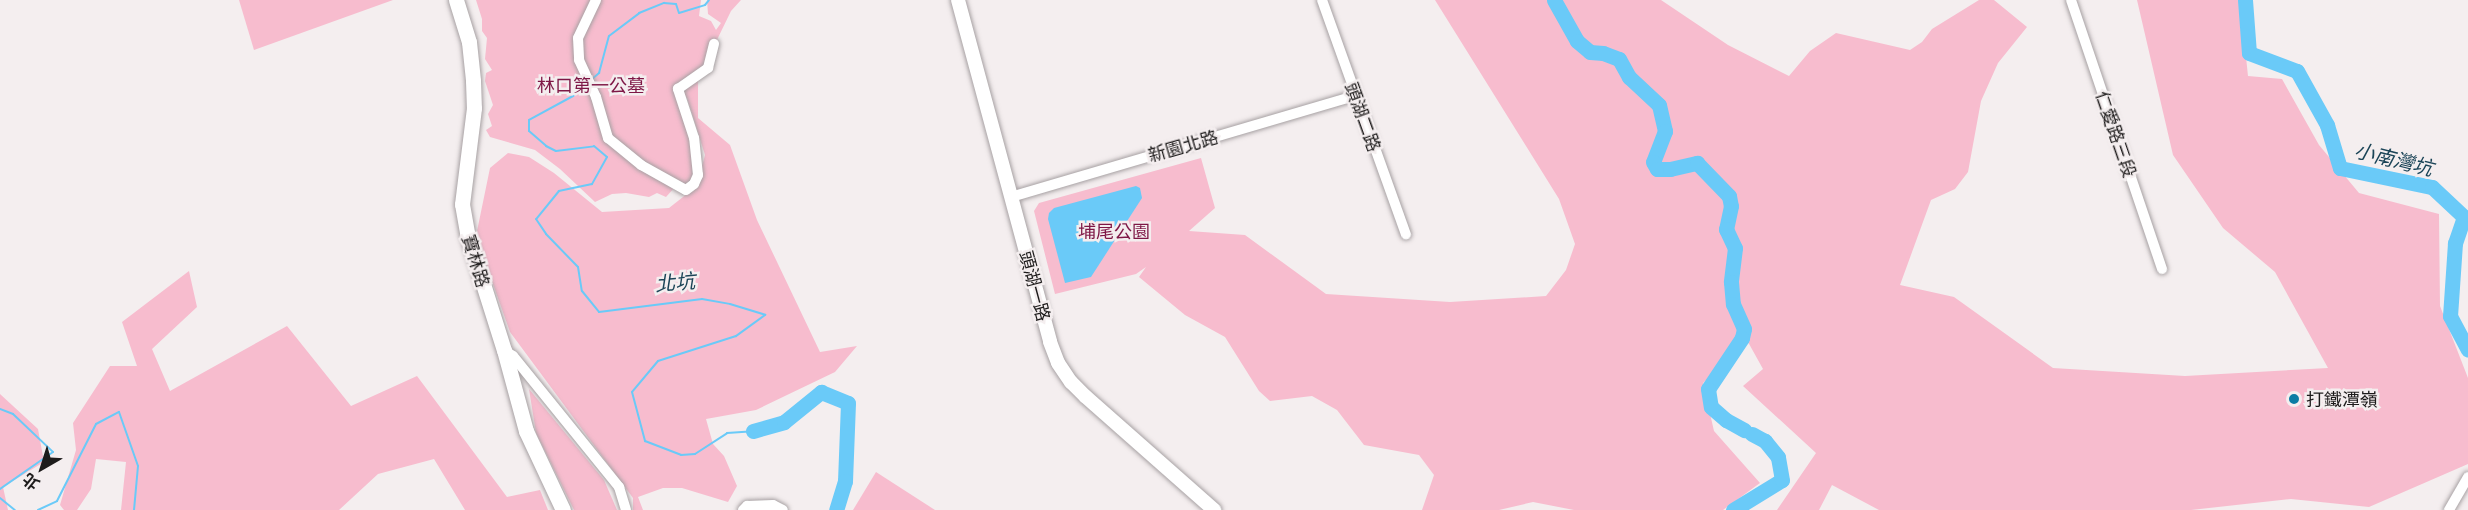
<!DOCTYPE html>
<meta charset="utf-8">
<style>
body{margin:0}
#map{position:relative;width:2468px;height:510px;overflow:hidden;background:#f4eeef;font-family:Lato,"Noto Sans TC",sans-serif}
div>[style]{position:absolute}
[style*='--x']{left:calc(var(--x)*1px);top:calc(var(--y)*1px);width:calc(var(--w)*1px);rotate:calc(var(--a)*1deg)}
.green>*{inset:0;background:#f7bcce}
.water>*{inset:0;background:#6acaf8}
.stream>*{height:2px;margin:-1px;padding:0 1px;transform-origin:1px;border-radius:1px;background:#6acaf8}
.river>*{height:15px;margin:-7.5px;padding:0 7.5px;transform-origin:7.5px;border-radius:7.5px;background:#6acaf8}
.roads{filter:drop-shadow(0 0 2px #a7a1a3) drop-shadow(0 0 2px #a7a1a3)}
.minor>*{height:10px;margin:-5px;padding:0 5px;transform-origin:5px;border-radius:5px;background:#fff}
.tertiary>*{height:14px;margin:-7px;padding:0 7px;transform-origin:7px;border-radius:7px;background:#fff}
.secondary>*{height:15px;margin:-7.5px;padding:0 7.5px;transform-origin:7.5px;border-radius:7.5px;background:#fff}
.dots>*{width:16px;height:16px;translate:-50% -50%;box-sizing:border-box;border:3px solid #f4eeef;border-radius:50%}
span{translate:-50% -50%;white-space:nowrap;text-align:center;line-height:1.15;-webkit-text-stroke:5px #f4eeef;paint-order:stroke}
.park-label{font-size:18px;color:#7e1746}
.street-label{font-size:18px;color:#1d1b1b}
.poi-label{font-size:18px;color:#1d1b1b}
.left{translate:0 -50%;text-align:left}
.water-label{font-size:20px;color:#1b4457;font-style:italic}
.north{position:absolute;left:12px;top:438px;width:60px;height:60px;-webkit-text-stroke:4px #f4eeef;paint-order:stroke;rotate:219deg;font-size:16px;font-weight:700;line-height:24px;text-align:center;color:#1d1b1b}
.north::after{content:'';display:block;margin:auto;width:21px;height:27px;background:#1d1b1b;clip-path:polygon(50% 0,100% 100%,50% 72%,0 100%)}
</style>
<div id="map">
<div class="green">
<i style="clip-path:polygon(239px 0,393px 0,254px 50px)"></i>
<i style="clip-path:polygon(476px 0,701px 0,699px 16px,711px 21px,716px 30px,721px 23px,708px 14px,707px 0,741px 0,731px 11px,698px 79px,698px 118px,730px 145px,757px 220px,820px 352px,857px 346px,835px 372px,756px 410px,706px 419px,713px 444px,724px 456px,737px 486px,728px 502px,682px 488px,663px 488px,638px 497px,643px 510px,633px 510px,633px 498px,510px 332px,476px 236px,490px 168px,508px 153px,529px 157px,554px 173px,602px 212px,669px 208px,697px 186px,705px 155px,687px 98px,682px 91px,698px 169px,691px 180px,684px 187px,675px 187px,666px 197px,657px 193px,649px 197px,626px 193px,612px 194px,595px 202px,560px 169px,535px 150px,490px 137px,486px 130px,492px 126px,488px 114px,493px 105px,485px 81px,486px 73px,492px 70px,485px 59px,487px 38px,482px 31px,482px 19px)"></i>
<i style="clip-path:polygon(1435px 0,1661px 0,1728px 45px,1789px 76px,1810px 51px,1836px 33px,1910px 50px,1922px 42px,1932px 29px,1979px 0,1994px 0,2027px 27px,1998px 63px,1981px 101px,1968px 172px,1955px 189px,1931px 200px,1900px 285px,1954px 297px,2053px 368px,2185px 376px,2328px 368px,2275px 272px,2223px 228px,2173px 155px,2137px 0,2240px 0,2248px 76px,2282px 79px,2319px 145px,2359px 193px,2439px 214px,2440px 306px,2468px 378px,2468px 464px,2369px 507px,2291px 499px,2191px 510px,1879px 510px,1832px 485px,1819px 510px,1777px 510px,1816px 453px,1743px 386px,1763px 369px,1748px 342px,1703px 383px,1714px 431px,1760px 483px,1723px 510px,1574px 510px,1533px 502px,1499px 510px,1422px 510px,1434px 475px,1419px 455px,1364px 445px,1337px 410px,1312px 396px,1270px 401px,1259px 391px,1225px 337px,1185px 315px,1139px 277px,1146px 267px,1136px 274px,1055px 294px,1034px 211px,1039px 203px,1201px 158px,1215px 208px,1189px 231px,1245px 235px,1326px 294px,1450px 302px,1546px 296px,1566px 270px,1575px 244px,1559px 199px)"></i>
<i style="clip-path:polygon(189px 271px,197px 307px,152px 349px,170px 391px,287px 326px,351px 406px,417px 376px,507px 497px,540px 490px,548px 510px,465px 510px,434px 459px,378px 474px,339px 510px,121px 510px,126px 462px,96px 459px,91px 489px,77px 510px,64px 510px,60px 505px,76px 450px,73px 423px,110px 366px,137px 366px,122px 322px)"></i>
<i style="clip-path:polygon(529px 389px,604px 480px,617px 510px,574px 510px,536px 433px)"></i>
<i style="clip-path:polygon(0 394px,38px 429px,44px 462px,3px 487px,8px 510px,0 510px)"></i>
<i style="clip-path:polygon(876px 472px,935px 510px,853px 510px)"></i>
</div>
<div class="water">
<i style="clip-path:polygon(1136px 186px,1140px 188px,1142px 198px,1091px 277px,1065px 283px,1048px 219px,1049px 213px,1054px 208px)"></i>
</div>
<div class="stream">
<i style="--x:591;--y:80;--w:11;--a:-41"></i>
<i style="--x:599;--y:73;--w:38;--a:-75"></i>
<i style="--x:609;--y:36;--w:38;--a:-37"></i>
<i style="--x:639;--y:13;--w:27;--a:-22"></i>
<i style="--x:664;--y:3;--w:12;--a:5"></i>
<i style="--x:676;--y:4;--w:9;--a:72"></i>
<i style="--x:679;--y:13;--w:27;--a:-17"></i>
<i style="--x:705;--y:5;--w:6;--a:-51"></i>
<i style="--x:587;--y:84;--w:18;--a:139"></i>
<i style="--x:573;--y:96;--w:50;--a:151.4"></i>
<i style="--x:529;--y:120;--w:11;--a:90"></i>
<i style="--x:529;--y:131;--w:23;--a:41"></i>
<i style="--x:546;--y:146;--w:11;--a:27"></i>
<i style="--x:556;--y:151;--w:38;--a:-7"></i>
<i style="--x:594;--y:146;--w:17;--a:40"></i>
<i style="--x:607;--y:157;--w:31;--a:119"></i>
<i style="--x:592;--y:184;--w:34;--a:168"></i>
<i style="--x:559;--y:191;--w:36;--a:129"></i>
<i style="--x:536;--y:219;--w:18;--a:56"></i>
<i style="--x:546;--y:234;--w:46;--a:45.9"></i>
<i style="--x:578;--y:267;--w:24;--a:81"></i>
<i style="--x:582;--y:291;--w:27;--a:51"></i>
<i style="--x:599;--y:312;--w:104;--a:-7.2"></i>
<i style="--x:702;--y:299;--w:28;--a:10"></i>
<i style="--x:730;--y:304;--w:37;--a:17"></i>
<i style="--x:765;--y:315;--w:36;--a:144"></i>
<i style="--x:736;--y:336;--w:82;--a:162.2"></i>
<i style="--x:658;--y:361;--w:40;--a:130"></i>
<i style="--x:632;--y:392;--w:51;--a:75.1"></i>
<i style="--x:645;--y:441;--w:39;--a:21"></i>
<i style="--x:681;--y:455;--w:14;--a:-4"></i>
<i style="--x:695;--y:454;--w:38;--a:-33"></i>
<i style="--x:727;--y:433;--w:26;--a:-4"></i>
<i style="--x:0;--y:409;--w:14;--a:21"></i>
<i style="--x:13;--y:414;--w:55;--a:43.5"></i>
<i style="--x:53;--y:452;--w:65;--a:145.1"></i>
<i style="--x:0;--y:498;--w:19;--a:39"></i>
<i style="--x:38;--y:510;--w:21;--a:-25"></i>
<i style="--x:57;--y:501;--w:86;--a:-63.1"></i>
<i style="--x:96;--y:424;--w:26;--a:-28"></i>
<i style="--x:119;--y:412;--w:57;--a:70.6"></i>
<i style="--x:138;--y:466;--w:44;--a:95.2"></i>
</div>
<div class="river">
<i style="--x:1554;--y:0;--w:47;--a:60.7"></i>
<i style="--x:1577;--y:41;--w:17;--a:40"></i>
<i style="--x:1590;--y:52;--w:13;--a:4"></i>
<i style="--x:1603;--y:53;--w:17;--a:21"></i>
<i style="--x:1619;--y:59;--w:21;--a:61"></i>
<i style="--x:1629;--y:77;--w:41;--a:43"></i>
<i style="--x:1659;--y:105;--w:27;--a:77"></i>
<i style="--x:1665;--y:131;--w:33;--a:111"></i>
<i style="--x:1653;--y:162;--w:8;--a:60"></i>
<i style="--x:1657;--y:169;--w:13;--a:0"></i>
<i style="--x:1670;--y:169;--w:28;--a:-13"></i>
<i style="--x:1697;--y:163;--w:46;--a:45.9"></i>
<i style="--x:1729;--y:196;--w:10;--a:79"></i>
<i style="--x:1731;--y:206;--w:24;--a:102"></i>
<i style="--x:1726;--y:229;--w:21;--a:65"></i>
<i style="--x:1735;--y:248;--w:34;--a:97"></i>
<i style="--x:1731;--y:282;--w:22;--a:85"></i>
<i style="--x:1733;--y:304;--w:27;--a:66"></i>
<i style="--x:1744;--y:329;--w:9;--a:103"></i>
<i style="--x:1742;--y:338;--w:61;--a:123.7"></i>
<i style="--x:1708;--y:389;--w:18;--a:81"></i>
<i style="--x:1711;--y:407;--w:20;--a:41"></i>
<i style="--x:1726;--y:420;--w:21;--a:29"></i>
<i style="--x:2245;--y:0;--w:53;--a:85.7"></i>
<i style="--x:2249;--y:53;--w:51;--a:20.6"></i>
<i style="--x:2297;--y:71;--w:62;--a:60.9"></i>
<i style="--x:2327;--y:125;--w:45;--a:73.2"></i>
<i style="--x:2340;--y:168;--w:94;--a:11.7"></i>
<i style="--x:2432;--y:187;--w:44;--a:43.2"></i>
<i style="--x:2464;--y:217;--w:28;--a:109"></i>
<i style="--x:2455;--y:243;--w:73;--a:93.9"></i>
<i style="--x:2450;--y:316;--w:38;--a:62"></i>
<i style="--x:753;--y:431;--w:32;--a:-16"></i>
<i style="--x:784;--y:422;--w:48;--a:-39"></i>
<i style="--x:821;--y:392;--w:29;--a:22"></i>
<i style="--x:848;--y:403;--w:78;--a:92.2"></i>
<i style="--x:845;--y:481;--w:30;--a:107"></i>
<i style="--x:1733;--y:510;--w:57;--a:-31.5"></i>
<i style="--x:1782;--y:480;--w:23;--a:-100"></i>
<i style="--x:1778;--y:457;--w:21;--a:-129"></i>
<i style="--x:1765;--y:441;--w:15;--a:-152"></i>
</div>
<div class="roads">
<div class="minor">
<i style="--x:596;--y:0;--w:42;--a:115.3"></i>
<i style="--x:578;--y:38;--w:22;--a:87"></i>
<i style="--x:579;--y:60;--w:41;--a:65.3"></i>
<i style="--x:596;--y:97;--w:43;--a:73.7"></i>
<i style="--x:608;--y:138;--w:43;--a:39.3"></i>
<i style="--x:641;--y:165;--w:51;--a:29.1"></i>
<i style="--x:686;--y:190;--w:10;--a:-37"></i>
<i style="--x:694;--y:184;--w:10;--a:-66"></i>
<i style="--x:698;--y:175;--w:37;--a:-96"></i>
<i style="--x:694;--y:138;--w:52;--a:-108.1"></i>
<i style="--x:678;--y:89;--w:37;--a:-35"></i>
<i style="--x:708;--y:68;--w:25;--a:-76"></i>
<i style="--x:1322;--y:0;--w:249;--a:70.3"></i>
<i style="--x:2071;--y:0;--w:284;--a:71.3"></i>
<i style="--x:1011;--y:197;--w:359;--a:-16.4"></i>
<i style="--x:504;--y:350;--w:11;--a:34"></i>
<i style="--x:513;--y:356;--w:169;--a:51"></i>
<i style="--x:619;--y:487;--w:24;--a:73"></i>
<i style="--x:743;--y:510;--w:6;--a:-45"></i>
<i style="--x:747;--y:506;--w:26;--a:-2"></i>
<i style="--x:773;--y:505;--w:11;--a:27"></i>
<i style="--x:2449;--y:510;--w:38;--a:-60"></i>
</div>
<div class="tertiary">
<i style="--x:958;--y:0;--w:354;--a:74.9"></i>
<i style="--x:1050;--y:342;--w:22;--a:69"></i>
<i style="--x:1058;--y:363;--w:23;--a:56"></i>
<i style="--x:1071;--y:382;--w:21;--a:45"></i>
<i style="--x:1086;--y:397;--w:171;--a:41.4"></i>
</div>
<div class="secondary">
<i style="--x:456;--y:0;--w:44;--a:72.8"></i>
<i style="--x:469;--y:42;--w:39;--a:84"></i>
<i style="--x:473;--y:81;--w:27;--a:88"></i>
<i style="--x:474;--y:108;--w:97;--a:97.1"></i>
<i style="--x:462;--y:204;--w:29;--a:80"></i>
<i style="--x:467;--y:233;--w:123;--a:72.5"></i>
<i style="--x:504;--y:350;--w:84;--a:74.8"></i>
<i style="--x:526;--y:431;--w:87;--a:64.9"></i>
</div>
</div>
<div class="dots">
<i style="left:2294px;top:399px;background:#0b7ca4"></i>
</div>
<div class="park-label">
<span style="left:591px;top:85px">林口第一公墓</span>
<span style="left:1114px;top:231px">埔尾公園</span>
</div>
<div class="street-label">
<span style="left:1363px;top:117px;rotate:70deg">頭湖二路</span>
<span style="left:2116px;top:134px;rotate:71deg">仁愛路三段</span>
<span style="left:1183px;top:146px;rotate:-16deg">新園北路</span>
<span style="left:476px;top:261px;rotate:73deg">寶林路</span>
<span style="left:1035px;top:286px;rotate:75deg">頭湖一路</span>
</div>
<div class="poi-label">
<span class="left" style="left:2306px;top:399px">打鐵潭嶺</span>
</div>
<div class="water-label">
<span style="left:2394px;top:159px;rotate:14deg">小南灣坑</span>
<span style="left:675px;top:282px;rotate:-5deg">北坑</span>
</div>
<div class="north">北</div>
</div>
